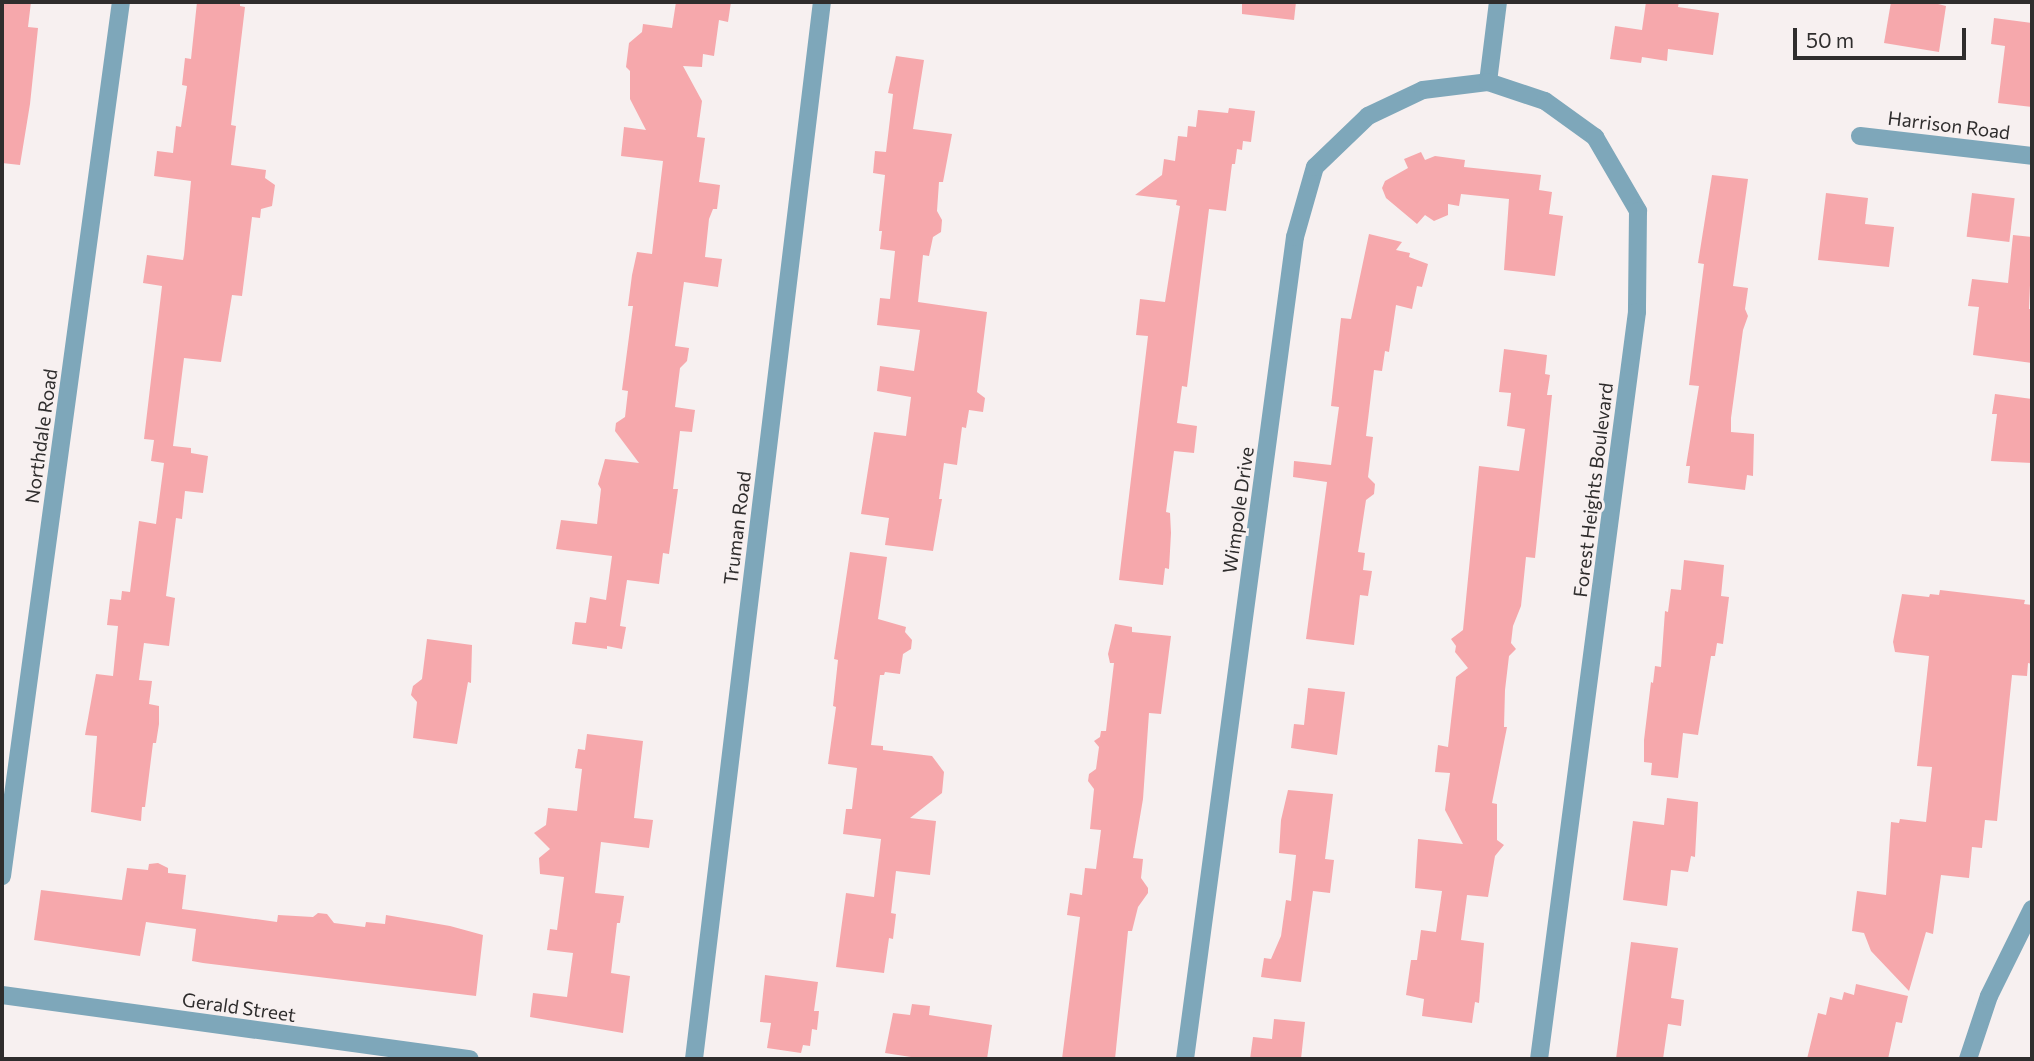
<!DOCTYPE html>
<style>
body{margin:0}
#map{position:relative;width:2034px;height:1061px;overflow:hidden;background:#f7f0f0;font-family:Commissioner,sans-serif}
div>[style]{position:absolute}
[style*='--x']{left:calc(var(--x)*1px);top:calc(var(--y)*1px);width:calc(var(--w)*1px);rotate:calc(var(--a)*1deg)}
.building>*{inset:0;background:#f6a8ac;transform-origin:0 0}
.street>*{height:18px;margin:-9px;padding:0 9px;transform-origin:9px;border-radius:9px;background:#7ea7ba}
span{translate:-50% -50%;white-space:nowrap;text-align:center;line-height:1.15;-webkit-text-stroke:6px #f7f0f0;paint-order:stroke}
.street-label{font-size:19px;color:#2f2d2d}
.frame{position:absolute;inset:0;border:4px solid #2f2d2d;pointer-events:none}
.scale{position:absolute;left:1793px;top:28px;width:173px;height:32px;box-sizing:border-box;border:4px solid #2f2d2d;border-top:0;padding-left:9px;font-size:21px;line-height:24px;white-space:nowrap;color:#2f2d2d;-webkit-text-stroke:5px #f7f0f0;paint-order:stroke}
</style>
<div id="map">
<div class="building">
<i style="clip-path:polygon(2px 2px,31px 2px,28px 27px,38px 28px,30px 104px,20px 165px,2px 163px)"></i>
<i style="clip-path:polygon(197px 2px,240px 2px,240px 6px,245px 7px,231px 125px,236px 126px,231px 165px,266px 170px,265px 178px,275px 185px,272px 206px,261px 209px,260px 218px,252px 217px,242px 296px,232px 295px,221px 362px,184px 358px,173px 446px,191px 448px,191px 453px,208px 456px,203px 493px,185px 491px,182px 519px,176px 518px,166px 596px,175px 598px,169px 646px,144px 643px,139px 680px,152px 681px,149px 704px,159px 706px,159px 724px,156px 743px,153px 743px,145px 807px,142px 807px,141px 821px,91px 812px,97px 736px,85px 735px,96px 674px,113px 676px,118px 626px,107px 625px,110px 599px,121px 600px,122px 591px,130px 592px,139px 521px,156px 524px,164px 463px,151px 461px,154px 440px,144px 439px,162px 286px,143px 283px,147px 255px,183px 260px,184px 255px,191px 181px,154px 176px,157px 151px,173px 153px,176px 126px,181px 127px,187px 86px,182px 85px,185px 58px,191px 59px)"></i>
<i style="clip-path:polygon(676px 2px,731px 2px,728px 22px,719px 20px,714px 56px,703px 54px,702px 67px,683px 66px,702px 101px,697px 137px,705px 138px,699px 182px,720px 185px,717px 209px,713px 209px,709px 219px,705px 257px,722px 259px,718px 287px,684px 282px,675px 346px,689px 348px,687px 361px,680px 368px,675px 407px,695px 410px,692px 432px,680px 431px,673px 489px,678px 489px,669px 554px,663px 553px,659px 584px,627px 580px,620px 626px,626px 627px,622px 649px,607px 646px,607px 649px,572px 644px,575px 622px,586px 623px,590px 597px,606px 600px,612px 556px,556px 549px,561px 520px,597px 524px,601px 489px,598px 484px,605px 459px,639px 463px,615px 431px,616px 423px,625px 417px,628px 391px,622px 390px,633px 306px,628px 306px,632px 275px,637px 252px,652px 254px,663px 161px,621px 156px,624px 127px,646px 130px,630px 99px,630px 71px,626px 67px,629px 43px,642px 32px,643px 24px,672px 28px)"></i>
<i style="clip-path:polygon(1242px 2px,1296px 2px,1294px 20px,1242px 14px)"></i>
<i style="clip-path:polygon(1646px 2px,1679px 2px,1678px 7px,1719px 13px,1713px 55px,1668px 49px,1667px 61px,1642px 57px,1641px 63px,1610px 59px,1615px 26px,1642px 30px)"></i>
<i style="clip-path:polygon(1891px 2px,1930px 2px,1946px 6px,1939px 52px,1884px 43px)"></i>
<i style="clip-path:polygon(1994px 18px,2032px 23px,2032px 107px,1998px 103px,2005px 46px,1991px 44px)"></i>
<i style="clip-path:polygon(896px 56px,924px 60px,913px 129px,952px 134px,943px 182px,939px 182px,937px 211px,942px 220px,941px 232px,933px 237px,929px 256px,923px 255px,918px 302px,987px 312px,977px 392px,985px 398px,983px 412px,969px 410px,966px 428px,962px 427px,957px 465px,944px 463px,939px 499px,942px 499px,933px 551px,885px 545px,889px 518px,861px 514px,874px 432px,906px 436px,911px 397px,877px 391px,880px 366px,914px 371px,920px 330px,877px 325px,880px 298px,890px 299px,895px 251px,880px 249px,882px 231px,879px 231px,885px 175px,873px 173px,875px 151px,886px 152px,893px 94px,888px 93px)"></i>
<i style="clip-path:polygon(1229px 108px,1255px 111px,1251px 142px,1243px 141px,1242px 150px,1237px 149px,1235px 164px,1232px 164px,1226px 211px,1209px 209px,1187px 387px,1182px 386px,1177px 423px,1197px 426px,1194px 453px,1174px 451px,1166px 512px,1170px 513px,1171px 533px,1169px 569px,1165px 568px,1163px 585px,1119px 580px,1148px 336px,1136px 335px,1140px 299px,1165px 302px,1180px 206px,1176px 205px,1177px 200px,1135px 195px,1162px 175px,1164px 159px,1175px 161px,1178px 136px,1187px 137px,1188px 126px,1196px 127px,1198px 110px,1228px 113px)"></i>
<i style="clip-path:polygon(1421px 152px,1425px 160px,1435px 156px,1465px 160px,1464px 167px,1541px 175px,1539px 190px,1552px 192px,1549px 214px,1563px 216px,1555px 276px,1504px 270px,1509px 199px,1461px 194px,1459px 206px,1448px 204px,1448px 215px,1434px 221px,1425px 215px,1417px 224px,1386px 198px,1382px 188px,1385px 181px,1408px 168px,1404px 159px)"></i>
<i style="clip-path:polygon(1712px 175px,1748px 179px,1733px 286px,1748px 288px,1745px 309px,1748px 316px,1743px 330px,1731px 418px,1731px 432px,1754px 434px,1753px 476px,1747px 475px,1745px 490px,1688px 483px,1690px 466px,1686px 466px,1699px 386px,1689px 385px,1704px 264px,1698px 263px)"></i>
<i style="clip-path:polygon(1826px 193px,1868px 198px,1865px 224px,1894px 227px,1889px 267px,1818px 260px)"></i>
<i style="left:1972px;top:193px;width:43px;height:44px;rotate:7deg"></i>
<i style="clip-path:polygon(1369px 234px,1402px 242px,1396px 250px,1410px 253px,1409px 257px,1428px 264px,1422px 287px,1417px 286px,1412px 309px,1396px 305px,1389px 352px,1385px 351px,1382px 371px,1374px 370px,1366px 436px,1373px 437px,1368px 477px,1375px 484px,1374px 494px,1366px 500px,1358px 552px,1365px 553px,1363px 570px,1372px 571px,1368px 596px,1360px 595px,1354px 645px,1306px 639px,1327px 482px,1293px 477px,1294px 461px,1331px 465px,1339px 407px,1331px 406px,1341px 318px,1351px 319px)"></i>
<i style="clip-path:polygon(2013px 235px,2032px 237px,2029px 309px,2032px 309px,2032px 363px,1973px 355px,1979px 307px,1968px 306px,1972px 279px,2008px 283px)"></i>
<i style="clip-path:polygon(1504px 349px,1547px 355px,1545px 374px,1550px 375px,1547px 395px,1552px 395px,1535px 558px,1526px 557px,1521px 606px,1513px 626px,1511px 643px,1516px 649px,1509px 656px,1505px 690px,1504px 727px,1507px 727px,1492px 803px,1497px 804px,1497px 840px,1504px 845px,1495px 856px,1488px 897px,1467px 895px,1461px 940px,1484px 943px,1479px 1003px,1475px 1002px,1472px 1023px,1422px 1016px,1424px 999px,1406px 995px,1411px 960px,1417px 960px,1421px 930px,1436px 932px,1442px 891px,1415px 888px,1418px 839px,1463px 844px,1445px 810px,1450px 773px,1435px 772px,1438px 745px,1448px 747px,1456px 677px,1468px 668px,1455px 652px,1456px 646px,1451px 639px,1463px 630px,1479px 466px,1519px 471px,1525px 429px,1507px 426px,1511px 393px,1499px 392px)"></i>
<i style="clip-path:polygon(1995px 394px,2032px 399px,2032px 463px,1991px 461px,1997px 414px,1992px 414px)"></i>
<i style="clip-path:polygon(850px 552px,887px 557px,878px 619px,906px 627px,905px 632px,912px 640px,911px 649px,903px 654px,900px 674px,885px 672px,884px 675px,880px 675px,871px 745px,883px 746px,883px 750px,932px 756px,944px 772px,942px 793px,910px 818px,936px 821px,930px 875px,896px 871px,891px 913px,896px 914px,893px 939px,889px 938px,884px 973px,836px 967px,846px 893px,874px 897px,881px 839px,843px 834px,846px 809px,852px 809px,857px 768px,828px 764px,836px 707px,833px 706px,838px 660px,834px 659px)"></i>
<i style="clip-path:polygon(1684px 560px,1724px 565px,1721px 596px,1729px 597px,1723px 644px,1717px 643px,1715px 656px,1711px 656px,1698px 735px,1683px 733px,1678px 778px,1651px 775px,1652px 763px,1644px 762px,1644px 740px,1651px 682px,1653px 683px,1655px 666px,1661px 667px,1665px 611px,1668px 612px,1671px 589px,1681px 590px)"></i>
<i style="clip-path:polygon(1940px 590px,2025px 600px,2024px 604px,2032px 605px,2032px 664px,2028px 663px,2027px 676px,2012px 675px,1997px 821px,1985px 820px,1982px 848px,1972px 847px,1969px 878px,1941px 875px,1933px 934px,1926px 932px,1909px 991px,1871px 951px,1864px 933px,1852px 931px,1857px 891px,1886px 895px,1891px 822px,1899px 823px,1900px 819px,1926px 822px,1932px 767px,1917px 766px,1929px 656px,1895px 652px,1893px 642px,1902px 594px,1929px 597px,1930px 594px,1939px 595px)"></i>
<i style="clip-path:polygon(1115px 624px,1132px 627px,1132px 632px,1171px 636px,1161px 714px,1149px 713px,1143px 799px,1133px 858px,1143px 859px,1141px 878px,1148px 888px,1148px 893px,1138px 907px,1132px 931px,1128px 931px,1115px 1059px,1062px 1059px,1080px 917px,1067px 915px,1070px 893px,1082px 895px,1085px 868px,1096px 869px,1101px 830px,1090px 829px,1094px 789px,1088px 781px,1089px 774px,1096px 769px,1099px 747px,1094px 741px,1100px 737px,1101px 731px,1106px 731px,1114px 663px,1110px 663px,1108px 654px)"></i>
<i style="clip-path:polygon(427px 639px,472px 645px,471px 683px,468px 682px,457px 744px,413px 738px,417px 702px,411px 695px,413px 686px,422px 679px)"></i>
<i style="clip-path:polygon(1308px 688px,1345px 692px,1337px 755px,1291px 748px,1294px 724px,1304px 725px)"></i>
<i style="clip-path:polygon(587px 734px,643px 741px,634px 818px,653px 820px,649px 848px,601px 842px,595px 893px,624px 896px,620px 923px,617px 923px,611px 973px,630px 976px,623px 1033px,530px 1017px,533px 993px,567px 997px,573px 953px,547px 950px,550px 929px,557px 930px,564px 877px,540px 874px,539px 858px,550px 849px,534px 833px,546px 825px,548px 808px,577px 811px,582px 769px,575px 768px,578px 749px,585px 750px)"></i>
<i style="clip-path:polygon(1288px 790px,1333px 794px,1325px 859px,1334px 860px,1330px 893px,1313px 891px,1301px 982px,1261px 977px,1264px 958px,1271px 959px,1281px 936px,1286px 900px,1291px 901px,1296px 855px,1279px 853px,1281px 820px)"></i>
<i style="clip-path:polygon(1667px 798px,1698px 802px,1695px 857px,1691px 856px,1688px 872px,1671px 870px,1667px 906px,1623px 900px,1633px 821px,1664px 825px)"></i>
<i style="clip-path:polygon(158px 863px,168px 868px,168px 873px,186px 875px,182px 909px,277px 922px,278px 915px,313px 917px,318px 913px,327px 914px,334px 923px,365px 927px,366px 922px,385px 924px,386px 915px,450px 926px,483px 935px,476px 996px,203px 963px,192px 961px,196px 929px,146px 922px,140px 956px,34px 940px,41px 890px,122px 900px,127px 868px,148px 870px,149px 864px)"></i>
<i style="clip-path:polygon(1631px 942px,1678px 948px,1671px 998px,1684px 1000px,1681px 1026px,1668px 1024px,1663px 1059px,1616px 1059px)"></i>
<i style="clip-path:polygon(765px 975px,818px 982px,814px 1011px,819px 1011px,817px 1030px,812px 1029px,810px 1046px,803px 1045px,801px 1053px,767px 1048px,771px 1023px,760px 1022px)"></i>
<i style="clip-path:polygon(1856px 984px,1908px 996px,1902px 1023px,1896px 1022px,1888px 1059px,1807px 1059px,1818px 1013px,1826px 1015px,1830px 997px,1842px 1000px,1844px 992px,1854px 995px)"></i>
<i style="clip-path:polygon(912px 1004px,930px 1006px,929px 1015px,992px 1025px,987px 1059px,924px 1059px,885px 1053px,893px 1013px,910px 1015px)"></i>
<i style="clip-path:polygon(1274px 1019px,1305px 1022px,1301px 1059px,1250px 1059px,1253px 1037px,1272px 1039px)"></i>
</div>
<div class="street">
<i style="--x:1488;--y:82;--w:81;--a:-82.9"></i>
<i style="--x:1860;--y:136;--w:173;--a:6.6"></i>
<i style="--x:2;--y:876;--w:882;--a:-82.25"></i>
<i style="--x:2;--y:995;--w:472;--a:7.8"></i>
<i style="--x:694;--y:1059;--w:1065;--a:-83.1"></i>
<i style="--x:1185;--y:1059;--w:829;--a:-82.38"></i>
<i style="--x:1295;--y:237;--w:73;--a:-74.1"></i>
<i style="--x:1315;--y:167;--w:74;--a:-43.9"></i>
<i style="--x:1368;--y:116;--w:61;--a:-25.3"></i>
<i style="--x:1423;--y:90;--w:65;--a:-7"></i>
<i style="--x:1488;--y:82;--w:60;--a:18.4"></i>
<i style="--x:1545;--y:101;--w:62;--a:35.8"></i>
<i style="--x:1595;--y:137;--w:86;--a:59.8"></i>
<i style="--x:1638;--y:211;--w:101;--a:90.6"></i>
<i style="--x:1637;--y:312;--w:753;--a:97.47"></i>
<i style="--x:1968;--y:1059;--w:66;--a:-71.6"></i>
<i style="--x:1989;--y:996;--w:97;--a:-63.7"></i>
</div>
<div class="street-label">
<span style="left:1949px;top:125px;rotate:7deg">Harrison Road</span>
<span style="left:41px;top:436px;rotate:-82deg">Northdale Road</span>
<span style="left:1593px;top:490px;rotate:-83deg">Forest Heights Boulevard</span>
<span style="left:1238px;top:510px;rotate:-82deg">Wimpole Drive</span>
<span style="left:737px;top:528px;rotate:-83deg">Truman Road</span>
<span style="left:239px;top:1007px;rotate:8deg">Gerald Street</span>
</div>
<div class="frame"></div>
<div class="scale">50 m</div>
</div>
